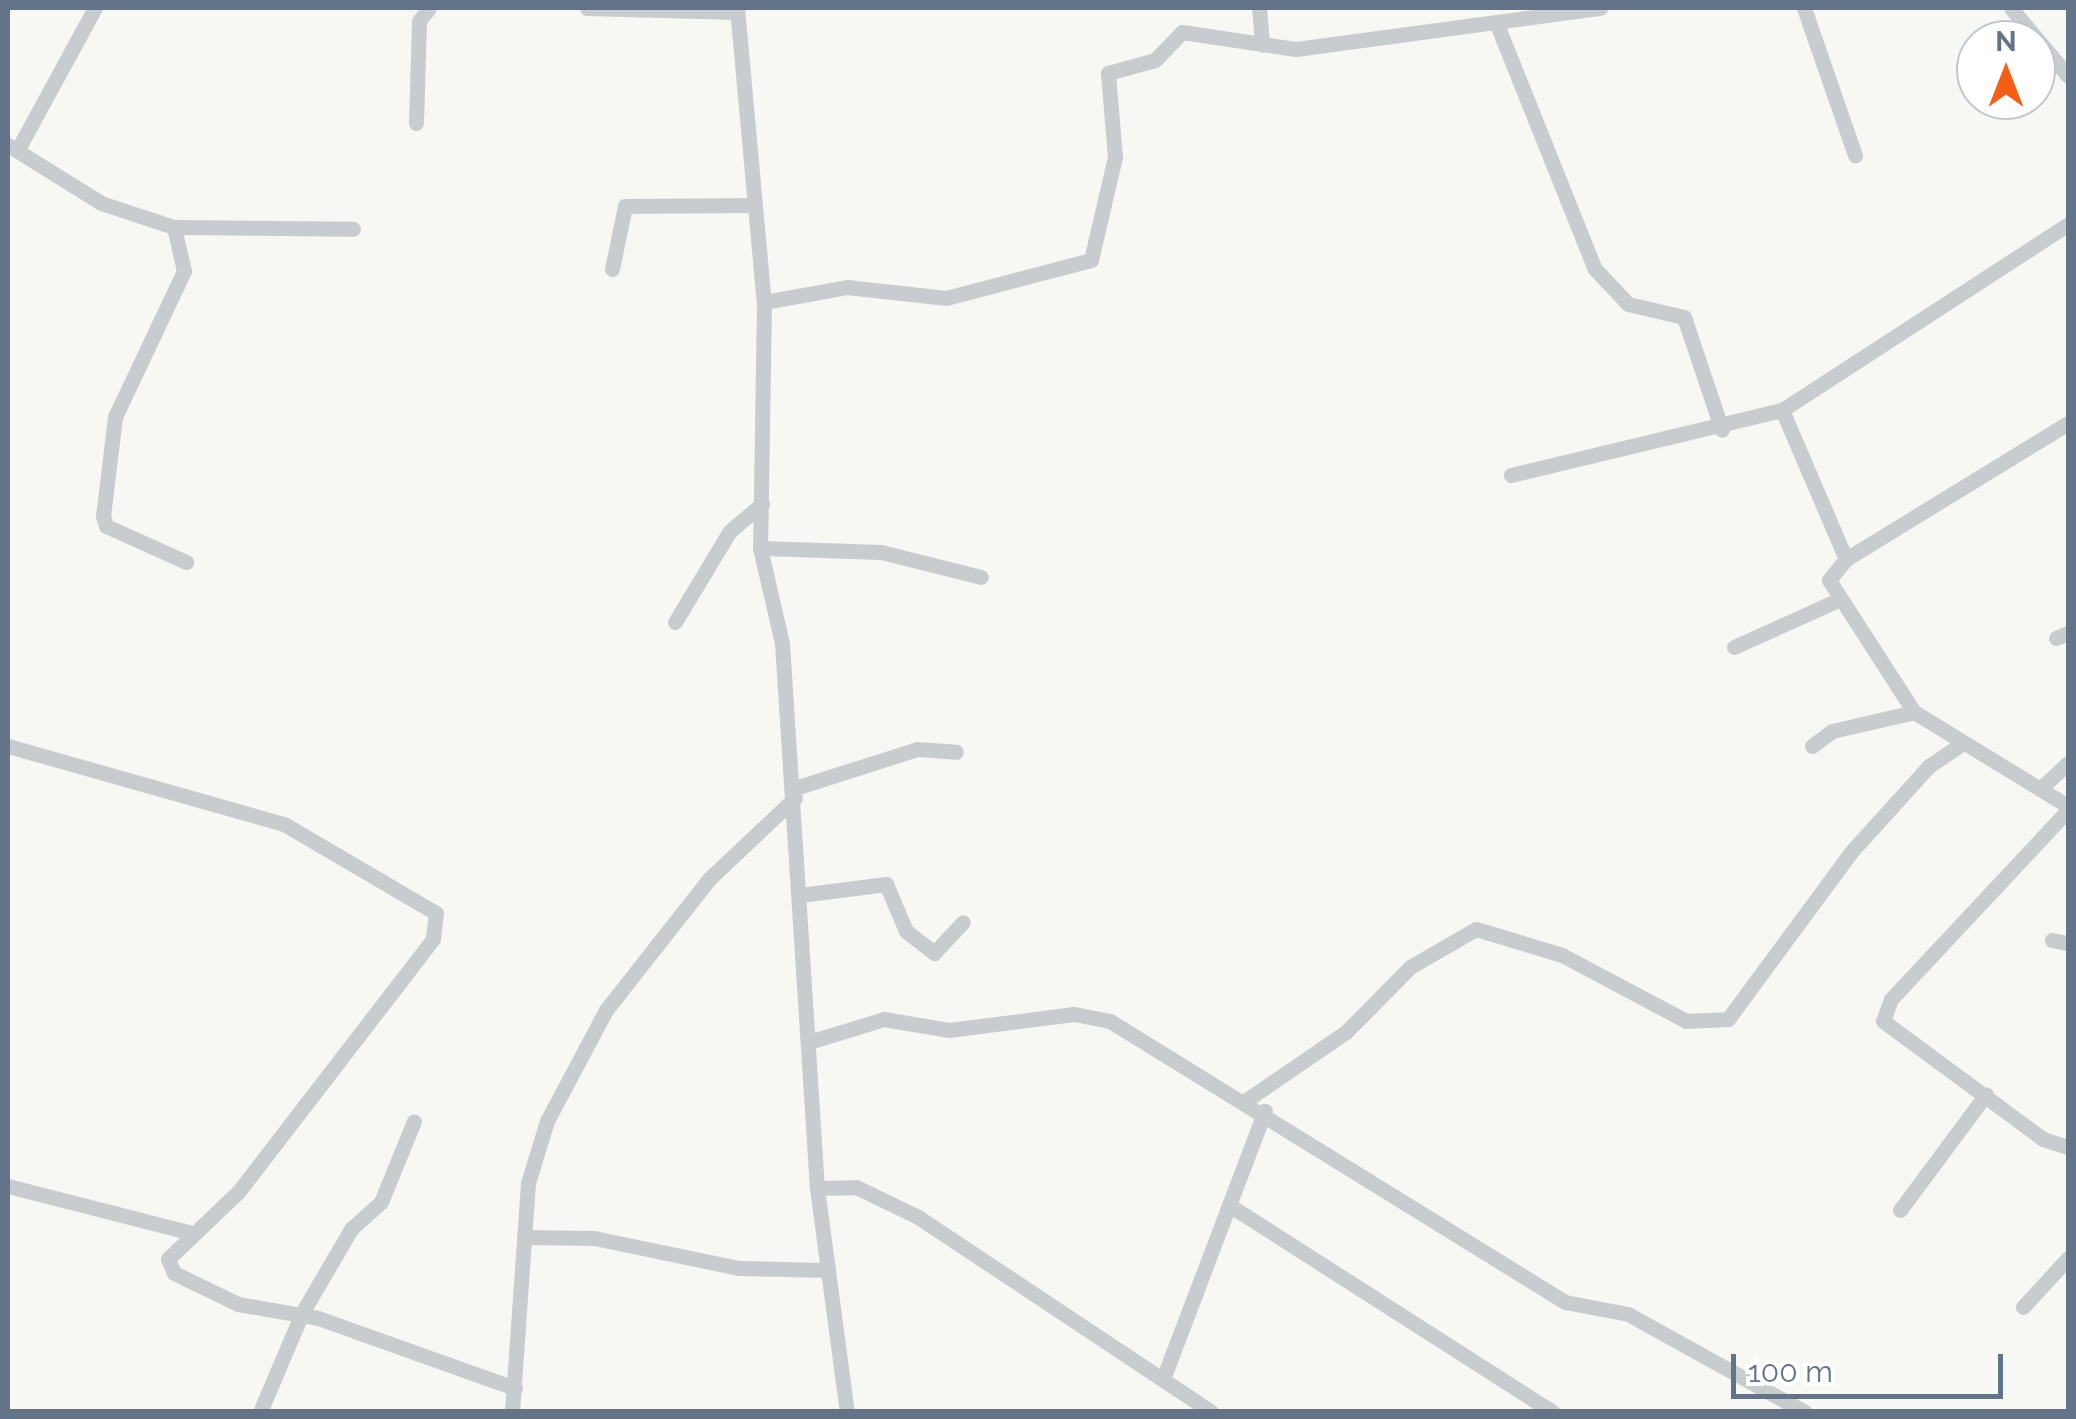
<!DOCTYPE html>
<style>
body{margin:0}
#map{position:relative;width:2076px;height:1419px;overflow:hidden;background:#f7f7f3;font-family:Raleway,sans-serif}
div>[style]{position:absolute}
[style*='--x']{left:calc(var(--x)*1px);top:calc(var(--y)*1px);width:calc(var(--w)*1px);rotate:calc(var(--a)*1deg)}
.street>*{height:15px;margin:-7.5px;padding:0 7.5px;transform-origin:7.5px;border-radius:7.5px;background:#c9cccf}
span{translate:-50% -50%;white-space:nowrap;text-align:center;line-height:1.15;-webkit-text-stroke:10px #fff;paint-order:stroke}
.frame{position:absolute;inset:0;border:10px solid #637488;pointer-events:none}
.north{position:absolute;left:1956px;top:20px;width:100px;height:100px;box-sizing:border-box;background:#fff;border:2px solid #c1c7cf;border-radius:50%;rotate:0deg;font-size:28px;font-weight:700;line-height:40px;text-align:center;color:#637488}
.north::after{content:'';display:block;margin:auto;width:35px;height:45px;background:#f55e15;clip-path:polygon(50% 0,100% 100%,50% 72%,0 100%)}
.scale{position:absolute;left:1731px;top:1354px;width:272px;height:45px;box-sizing:border-box;border:5px solid #637488;border-top:0;padding-left:12px;font-size:30px;line-height:35px;white-space:nowrap;color:#637488;-webkit-text-stroke:8px #fff;paint-order:stroke}
</style>
<div id="map">
<div class="street">
<i style="--x:587;--y:8;--w:150;--a:1.5"></i>
<i style="--x:737;--y:8;--w:295;--a:84.8"></i>
<i style="--x:764;--y:302;--w:246;--a:90.9"></i>
<i style="--x:760;--y:548;--w:98;--a:77"></i>
<i style="--x:782;--y:643;--w:546;--a:86.33"></i>
<i style="--x:817;--y:1188;--w:226;--a:82.4"></i>
<i style="--x:1259;--y:8;--w:37;--a:85"></i>
<i style="--x:1804;--y:8;--w:156;--a:70.9"></i>
<i style="--x:2011;--y:8;--w:89;--a:50"></i>
<i style="--x:1496;--y:22;--w:266;--a:68.2"></i>
<i style="--x:1595;--y:269;--w:48;--a:46.7"></i>
<i style="--x:1628;--y:304;--w:57;--a:13.1"></i>
<i style="--x:1684;--y:317;--w:119;--a:71.4"></i>
<i style="--x:416;--y:123;--w:102;--a:-88.3"></i>
<i style="--x:419;--y:21;--w:16;--a:-52"></i>
<i style="--x:8;--y:145;--w:110;--a:31.9"></i>
<i style="--x:101;--y:203;--w:77;--a:18.2"></i>
<i style="--x:174;--y:227;--w:179;--a:0.6"></i>
<i style="--x:18;--y:149;--w:161;--a:-61.4"></i>
<i style="--x:174;--y:227;--w:45;--a:77.2"></i>
<i style="--x:184;--y:271;--w:161;--a:115.3"></i>
<i style="--x:115;--y:417;--w:100;--a:96.9"></i>
<i style="--x:103;--y:516;--w:10;--a:73"></i>
<i style="--x:106;--y:526;--w:88;--a:24.2"></i>
<i style="--x:612;--y:269;--w:64;--a:-78.3"></i>
<i style="--x:625;--y:206;--w:126;--a:-0.5"></i>
<i style="--x:764;--y:302;--w:84;--a:-10.2"></i>
<i style="--x:847;--y:287;--w:100;--a:6.3"></i>
<i style="--x:946;--y:298;--w:150;--a:-14.7"></i>
<i style="--x:1091;--y:260;--w:106;--a:-76.9"></i>
<i style="--x:1115;--y:157;--w:84;--a:-94.8"></i>
<i style="--x:1108;--y:73;--w:49;--a:-15.5"></i>
<i style="--x:1155;--y:60;--w:39;--a:-46"></i>
<i style="--x:1182;--y:32;--w:115;--a:8.5"></i>
<i style="--x:1296;--y:49;--w:307;--a:-7.7"></i>
<i style="--x:1782;--y:410;--w:162;--a:66.8"></i>
<i style="--x:2068;--y:423;--w:260;--a:148.5"></i>
<i style="--x:1846;--y:559;--w:27;--a:129"></i>
<i style="--x:1829;--y:580;--w:157;--a:57.2"></i>
<i style="--x:1914;--y:712;--w:180;--a:31.4"></i>
<i style="--x:1511;--y:475;--w:279;--a:-13.5"></i>
<i style="--x:1782;--y:410;--w:341;--a:-33"></i>
<i style="--x:760;--y:548;--w:121;--a:1.9"></i>
<i style="--x:881;--y:552;--w:103;--a:14"></i>
<i style="--x:675;--y:622;--w:106;--a:-58.9"></i>
<i style="--x:730;--y:531;--w:42;--a:-40.2"></i>
<i style="--x:2056;--y:638;--w:13;--a:-23"></i>
<i style="--x:1734;--y:647;--w:112;--a:-24.3"></i>
<i style="--x:8;--y:746;--w:287;--a:15.8"></i>
<i style="--x:284;--y:824;--w:176;--a:30.4"></i>
<i style="--x:436;--y:913;--w:26;--a:97"></i>
<i style="--x:433;--y:939;--w:319;--a:127.6"></i>
<i style="--x:238;--y:1192;--w:97;--a:136.3"></i>
<i style="--x:168;--y:1259;--w:15;--a:67"></i>
<i style="--x:174;--y:1273;--w:71;--a:25.8"></i>
<i style="--x:238;--y:1304;--w:81;--a:9.9"></i>
<i style="--x:318;--y:1318;--w:209;--a:19.6"></i>
<i style="--x:1812;--y:746;--w:25;--a:-37"></i>
<i style="--x:1832;--y:731;--w:84;--a:-13"></i>
<i style="--x:795;--y:788;--w:128;--a:-17.7"></i>
<i style="--x:917;--y:749;--w:39;--a:4"></i>
<i style="--x:2040;--y:789;--w:38;--a:-43"></i>
<i style="--x:2068;--y:810;--w:259;--a:133.1"></i>
<i style="--x:1891;--y:999;--w:23;--a:110"></i>
<i style="--x:1883;--y:1021;--w:199;--a:36.4"></i>
<i style="--x:2043;--y:1139;--w:26;--a:18"></i>
<i style="--x:800;--y:895;--w:87;--a:-7.3"></i>
<i style="--x:886;--y:884;--w:51;--a:66.9"></i>
<i style="--x:906;--y:931;--w:36;--a:38"></i>
<i style="--x:934;--y:953;--w:42;--a:-46.9"></i>
<i style="--x:2052;--y:940;--w:16;--a:11"></i>
<i style="--x:809;--y:1042;--w:78;--a:-17"></i>
<i style="--x:884;--y:1019;--w:66;--a:9.6"></i>
<i style="--x:949;--y:1030;--w:126;--a:-7.3"></i>
<i style="--x:1074;--y:1014;--w:37;--a:11"></i>
<i style="--x:1110;--y:1021;--w:535;--a:31.7"></i>
<i style="--x:1565;--y:1302;--w:64;--a:10.8"></i>
<i style="--x:1628;--y:1314;--w:202;--a:29"></i>
<i style="--x:1248;--y:1099;--w:119;--a:-34.4"></i>
<i style="--x:1346;--y:1032;--w:91;--a:-45.4"></i>
<i style="--x:1410;--y:967;--w:76;--a:-29.9"></i>
<i style="--x:1476;--y:929;--w:90;--a:16.8"></i>
<i style="--x:1562;--y:955;--w:140;--a:28"></i>
<i style="--x:1686;--y:1021;--w:42;--a:-2.7"></i>
<i style="--x:1728;--y:1019;--w:207;--a:-53.6"></i>
<i style="--x:1851;--y:852;--w:116;--a:-47.8"></i>
<i style="--x:1929;--y:766;--w:37;--a:-34"></i>
<i style="--x:8;--y:1186;--w:187;--a:14.3"></i>
<i style="--x:817;--y:1188;--w:39;--a:-1"></i>
<i style="--x:856;--y:1187;--w:69;--a:25.8"></i>
<i style="--x:918;--y:1217;--w:352;--a:33.6"></i>
<i style="--x:1229;--y:1205;--w:384;--a:32.6"></i>
<i style="--x:1900;--y:1210;--w:144;--a:-53.4"></i>
<i style="--x:524;--y:1237;--w:70;--a:0.8"></i>
<i style="--x:594;--y:1238;--w:148;--a:11.7"></i>
<i style="--x:739;--y:1268;--w:89;--a:1.3"></i>
<i style="--x:2023;--y:1307;--w:67;--a:-47.4"></i>
<i style="--x:1163;--y:1379;--w:287;--a:-69.2"></i>
<i style="--x:260;--y:1412;--w:108;--a:-67"></i>
<i style="--x:302;--y:1313;--w:97;--a:-59.7"></i>
<i style="--x:351;--y:1229;--w:40;--a:-42"></i>
<i style="--x:381;--y:1202;--w:87;--a:-67.8"></i>
<i style="--x:512;--y:1412;--w:230;--a:-86"></i>
<i style="--x:528;--y:1183;--w:65;--a:-73"></i>
<i style="--x:547;--y:1121;--w:126;--a:-62"></i>
<i style="--x:606;--y:1010;--w:167;--a:-51.8"></i>
<i style="--x:709;--y:879;--w:118;--a:-43.3"></i>
</div>
<div class="frame"></div>
<div class="north">N</div>
<div class="scale">100 m</div>
</div>
